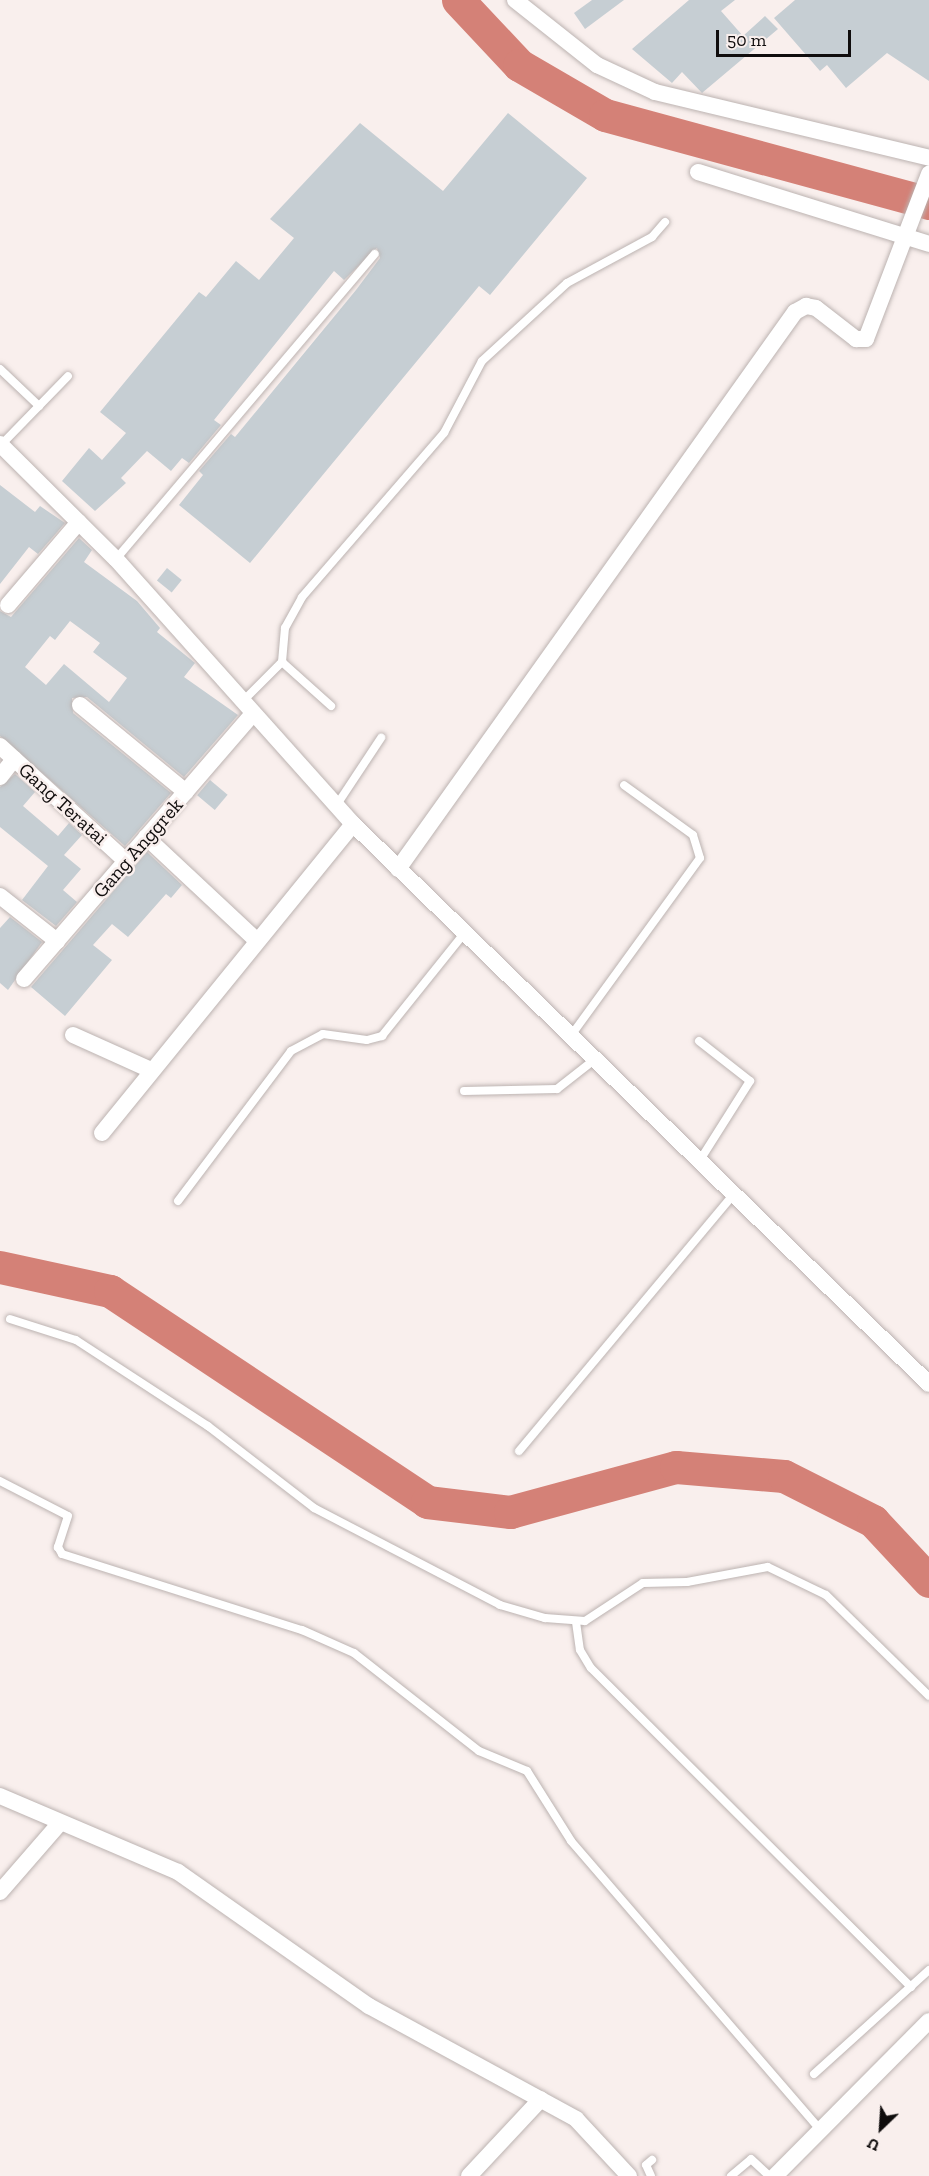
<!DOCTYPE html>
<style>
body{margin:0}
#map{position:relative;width:929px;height:2176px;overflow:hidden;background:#f9efed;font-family:"Zilla Slab",serif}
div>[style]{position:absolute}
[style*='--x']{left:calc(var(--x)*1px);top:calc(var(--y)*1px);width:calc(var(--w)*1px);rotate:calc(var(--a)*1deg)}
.river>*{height:33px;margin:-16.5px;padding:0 16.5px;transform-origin:16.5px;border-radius:16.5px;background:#d48177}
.building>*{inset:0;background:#c6ced3;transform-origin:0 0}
.roads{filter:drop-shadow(0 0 2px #bcb3b1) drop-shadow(0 0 2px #bcb3b1)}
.lane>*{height:8px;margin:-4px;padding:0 4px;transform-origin:4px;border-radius:4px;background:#fff}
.street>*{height:16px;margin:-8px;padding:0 8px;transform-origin:8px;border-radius:8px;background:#fff}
span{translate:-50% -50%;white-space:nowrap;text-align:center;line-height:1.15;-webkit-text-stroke:5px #f9efed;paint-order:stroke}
.street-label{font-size:20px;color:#100d0d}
.north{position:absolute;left:851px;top:2098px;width:60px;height:60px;-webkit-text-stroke:4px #f9efed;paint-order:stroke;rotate:205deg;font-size:16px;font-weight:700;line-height:24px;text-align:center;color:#100d0d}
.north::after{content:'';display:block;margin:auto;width:21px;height:27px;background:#100d0d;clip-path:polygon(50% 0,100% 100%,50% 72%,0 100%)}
.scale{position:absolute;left:716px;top:30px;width:135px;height:27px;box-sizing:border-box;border:3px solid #100d0d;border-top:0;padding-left:8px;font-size:18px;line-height:21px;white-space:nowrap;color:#100d0d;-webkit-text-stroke:4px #f9efed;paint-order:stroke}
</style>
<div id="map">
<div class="river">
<i style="--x:458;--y:0;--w:89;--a:46.8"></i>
<i style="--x:519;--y:65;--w:99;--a:30.2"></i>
<i style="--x:605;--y:115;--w:336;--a:15.2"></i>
<i style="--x:0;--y:1267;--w:113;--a:12.3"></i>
<i style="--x:110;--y:1291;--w:381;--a:33.6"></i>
<i style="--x:427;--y:1502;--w:84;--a:6.9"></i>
<i style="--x:510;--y:1512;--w:172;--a:-15.2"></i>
<i style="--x:676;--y:1467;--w:108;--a:4.8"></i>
<i style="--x:784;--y:1476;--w:100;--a:26.8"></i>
<i style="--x:873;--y:1521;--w:82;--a:47"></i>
</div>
<div class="building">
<i style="clip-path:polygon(592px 0,624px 0,585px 29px,574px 13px)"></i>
<i style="clip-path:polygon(689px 0,735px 0,721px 11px,743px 36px,765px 16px,778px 29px,702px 93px,682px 72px,672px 83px,632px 49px)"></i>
<i style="clip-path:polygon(795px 0,929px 0,929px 81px,887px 53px,846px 88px,827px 65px,820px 71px,774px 18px)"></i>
<i style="clip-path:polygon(508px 113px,587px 178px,490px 295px,479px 286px,250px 563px,179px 505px,203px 475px,199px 471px,231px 434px,235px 437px,356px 290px,380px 258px,377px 248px,344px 280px,334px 271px,214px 420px,221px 425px,189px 463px,182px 458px,171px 471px,147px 451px,121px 478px,126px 483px,95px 511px,62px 481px,89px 448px,102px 460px,126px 433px,100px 412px,199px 292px,206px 297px,236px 261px,259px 280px,294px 238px,270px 219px,360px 123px,443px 191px)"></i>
<i style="clip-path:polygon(0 485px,35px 512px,40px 506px,65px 523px,38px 554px,29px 547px,0 584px)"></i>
<i style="clip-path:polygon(evenodd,79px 538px,92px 550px,84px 562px,137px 601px,160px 628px,157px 632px,195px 663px,184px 677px,238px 715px,184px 777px,87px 697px,72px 698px,73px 713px,171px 793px,125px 846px,0 736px,0 611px,11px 617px,79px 538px,70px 621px,100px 643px,93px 652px,127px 678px,109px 702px,64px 664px,46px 685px,25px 667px,50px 636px,55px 640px,70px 621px)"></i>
<i style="left:167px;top:568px;width:19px;height:16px;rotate:39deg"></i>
<i style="clip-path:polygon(15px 774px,35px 792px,23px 806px,58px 836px,69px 823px,82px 835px,64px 855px,81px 869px,63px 890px,77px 902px,56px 926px,22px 900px,48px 866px,0 827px,0 787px)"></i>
<i style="left:210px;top:780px;width:23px;height:20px;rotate:40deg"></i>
<i style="clip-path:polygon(147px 852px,182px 885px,171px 898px,166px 894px,128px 937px,112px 924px,93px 945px,112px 960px,65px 1016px,31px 987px)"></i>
<i style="clip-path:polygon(10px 917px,42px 942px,8px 990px,0 983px,0 928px)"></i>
</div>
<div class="roads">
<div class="lane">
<i style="--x:0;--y:369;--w:54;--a:43.5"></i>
<i style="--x:1;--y:445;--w:96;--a:-45.8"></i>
<i style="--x:116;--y:559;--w:400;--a:-49.7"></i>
<i style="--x:282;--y:662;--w:66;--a:41.9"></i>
<i style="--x:242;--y:702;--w:57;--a:-45"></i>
<i style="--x:282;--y:662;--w:34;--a:-85"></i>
<i style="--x:285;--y:628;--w:35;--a:-61"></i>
<i style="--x:302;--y:597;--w:217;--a:-49.1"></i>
<i style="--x:444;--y:433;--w:81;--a:-62.2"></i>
<i style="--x:482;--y:361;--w:115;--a:-42.5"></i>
<i style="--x:567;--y:283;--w:97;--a:-28.4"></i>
<i style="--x:652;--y:237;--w:20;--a:-49"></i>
<i style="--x:336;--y:806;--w:82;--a:-56.5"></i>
<i style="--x:570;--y:1037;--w:221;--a:-54"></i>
<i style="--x:700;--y:858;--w:24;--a:-107"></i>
<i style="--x:693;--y:835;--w:85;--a:-144.1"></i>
<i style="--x:699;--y:1041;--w:65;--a:38.1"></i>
<i style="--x:750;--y:1081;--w:93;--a:122.3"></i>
<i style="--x:464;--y:1091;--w:93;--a:-1.2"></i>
<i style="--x:557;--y:1089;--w:47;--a:-38.1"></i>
<i style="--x:178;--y:1201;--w:188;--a:-53"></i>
<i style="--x:291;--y:1051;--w:36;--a:-28"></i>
<i style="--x:323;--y:1034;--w:44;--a:7.8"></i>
<i style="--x:367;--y:1040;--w:16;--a:-15"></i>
<i style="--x:382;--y:1036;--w:134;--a:-51.3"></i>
<i style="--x:10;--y:1319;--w:69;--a:17.7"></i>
<i style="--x:76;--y:1340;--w:158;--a:33.1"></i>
<i style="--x:208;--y:1426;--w:134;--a:37.7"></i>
<i style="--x:314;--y:1508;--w:210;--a:27.5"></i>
<i style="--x:500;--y:1605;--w:47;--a:16.1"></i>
<i style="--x:545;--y:1618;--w:40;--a:4.3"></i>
<i style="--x:585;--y:1621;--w:69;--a:-33.2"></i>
<i style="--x:643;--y:1583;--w:44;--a:-1.3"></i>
<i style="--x:687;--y:1582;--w:82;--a:-10.5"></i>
<i style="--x:768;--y:1567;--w:64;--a:25.8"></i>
<i style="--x:826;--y:1595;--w:144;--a:44.4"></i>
<i style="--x:519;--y:1451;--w:335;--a:-50.1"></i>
<i style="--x:0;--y:1481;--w:76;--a:27.2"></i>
<i style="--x:68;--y:1516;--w:33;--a:108"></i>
<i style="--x:58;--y:1547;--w:8;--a:60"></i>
<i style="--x:62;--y:1554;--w:252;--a:17.6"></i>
<i style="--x:302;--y:1630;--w:57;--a:23.9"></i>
<i style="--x:354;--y:1653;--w:159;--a:38.1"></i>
<i style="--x:479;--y:1751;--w:52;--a:22.6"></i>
<i style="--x:527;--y:1771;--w:83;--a:57.8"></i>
<i style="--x:571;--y:1841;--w:381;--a:49.2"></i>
<i style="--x:576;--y:1622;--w:28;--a:82"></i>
<i style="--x:580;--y:1650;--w:21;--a:59"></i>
<i style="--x:591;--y:1668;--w:452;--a:44.9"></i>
<i style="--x:814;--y:2074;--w:155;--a:-42.1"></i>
<i style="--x:651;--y:2176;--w:12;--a:-114"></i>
<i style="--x:646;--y:2165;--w:8;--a:-40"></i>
<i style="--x:731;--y:2176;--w:26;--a:-40"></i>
<i style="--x:751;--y:2159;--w:25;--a:43"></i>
</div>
<div class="street">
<i style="--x:515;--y:0;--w:105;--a:38.4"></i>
<i style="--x:597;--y:65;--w:64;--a:25"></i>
<i style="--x:655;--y:92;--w:282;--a:13.5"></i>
<i style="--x:698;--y:172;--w:242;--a:17.3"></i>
<i style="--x:0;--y:444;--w:163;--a:44.8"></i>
<i style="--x:116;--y:559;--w:356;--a:48.2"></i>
<i style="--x:353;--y:824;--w:803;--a:44.19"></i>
<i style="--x:8;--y:605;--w:109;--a:-49.5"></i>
<i style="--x:80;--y:705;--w:137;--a:39.4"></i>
<i style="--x:0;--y:746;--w:171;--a:42.4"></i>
<i style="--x:0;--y:777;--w:23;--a:-52"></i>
<i style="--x:146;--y:837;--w:151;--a:43.1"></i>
<i style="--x:398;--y:869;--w:684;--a:-54.52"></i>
<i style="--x:795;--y:312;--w:13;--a:-29"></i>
<i style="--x:806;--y:306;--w:10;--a:11"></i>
<i style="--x:816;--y:308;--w:51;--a:37.8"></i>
<i style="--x:856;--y:339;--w:10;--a:0"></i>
<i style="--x:866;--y:339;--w:177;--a:-69.1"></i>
<i style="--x:0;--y:896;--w:73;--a:38.3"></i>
<i style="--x:24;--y:979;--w:347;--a:-49.2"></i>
<i style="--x:73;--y:1035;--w:85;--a:24.2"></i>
<i style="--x:102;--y:1133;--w:398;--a:-50.9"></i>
<i style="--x:0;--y:1796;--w:194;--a:23.1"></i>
<i style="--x:178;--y:1872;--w:233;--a:35.1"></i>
<i style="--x:369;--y:2006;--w:236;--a:28.6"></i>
<i style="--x:576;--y:2119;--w:78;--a:47.1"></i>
<i style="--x:0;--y:1892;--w:91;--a:-49"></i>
<i style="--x:469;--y:2176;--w:105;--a:-46.9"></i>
<i style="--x:775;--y:2176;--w:218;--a:-45.2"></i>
</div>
</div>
<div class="street-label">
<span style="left:63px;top:804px;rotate:42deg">Gang Teratai</span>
<span style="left:138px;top:848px;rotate:-49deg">Gang Anggrek</span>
</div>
<div class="north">U</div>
<div class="scale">50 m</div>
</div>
